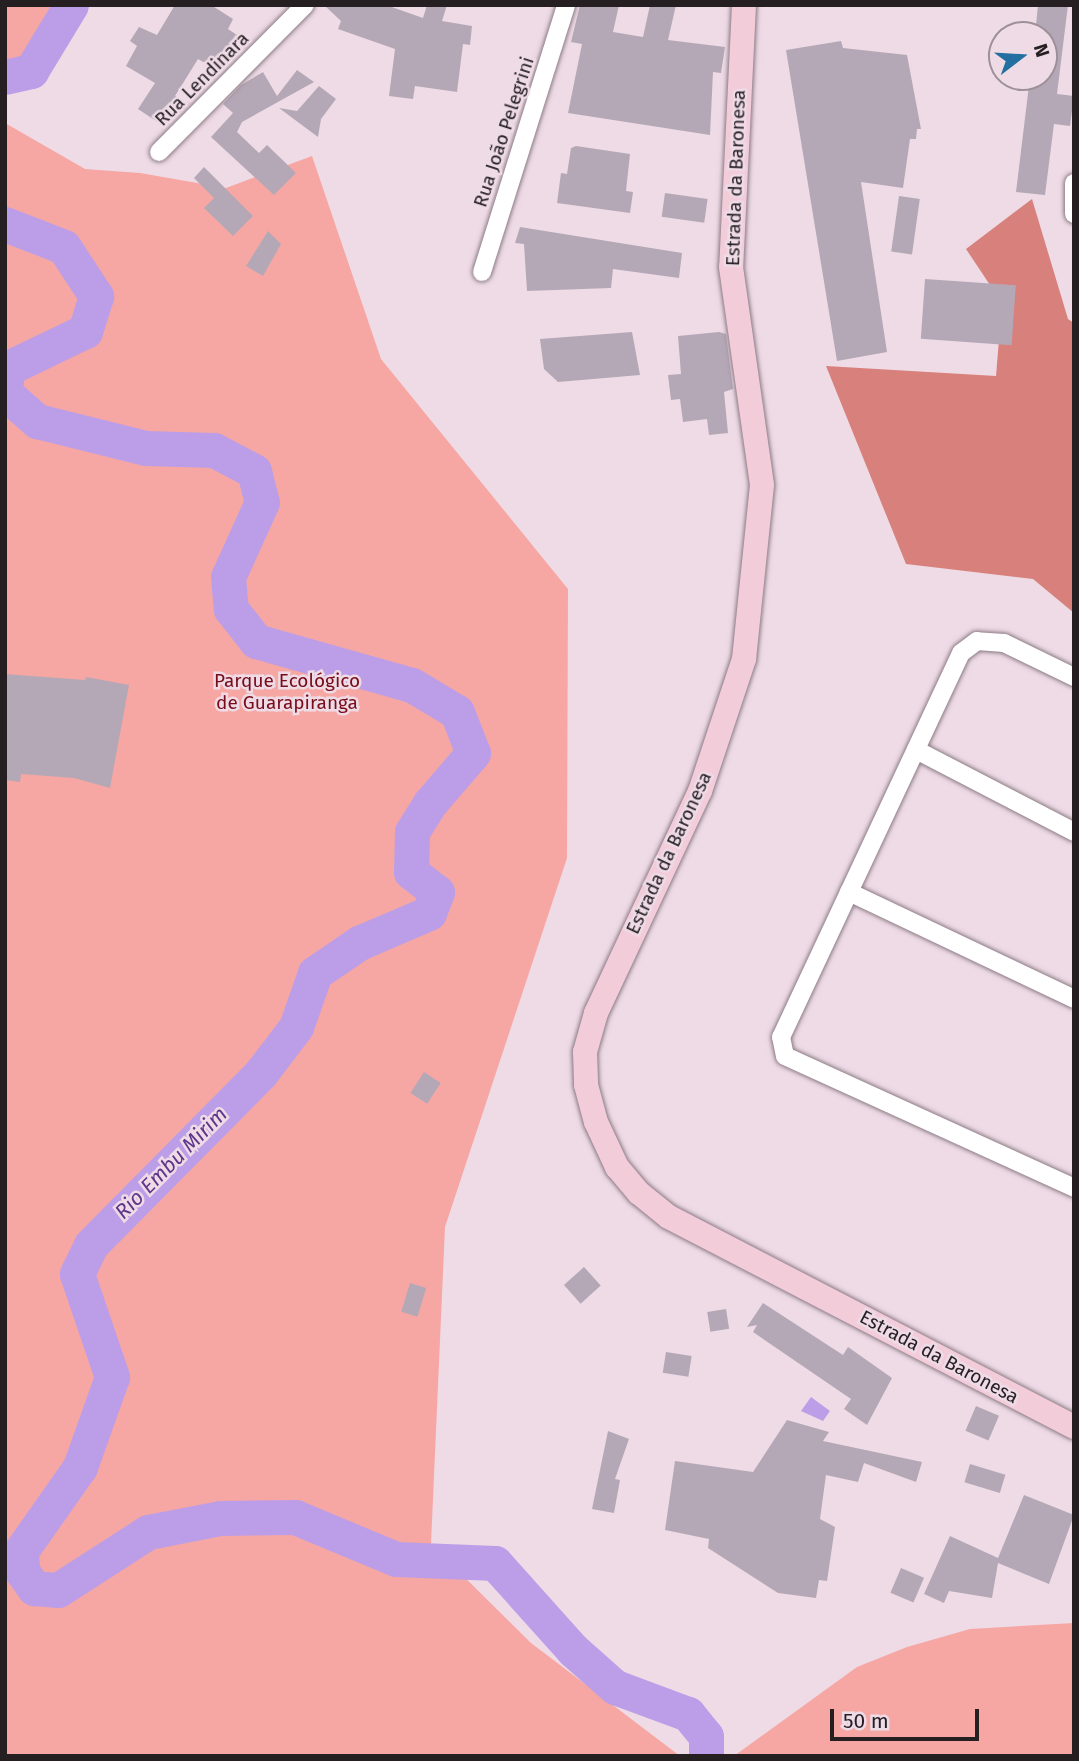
<!DOCTYPE html>
<meta charset="utf-8">
<style>
body{margin:0}
#map{position:relative;width:1079px;height:1761px;overflow:hidden;background:#eedbe6;font-family:"Fira Sans",sans-serif}
div>[style]{position:absolute}
[style*='--x']{left:calc(var(--x)*1px);top:calc(var(--y)*1px);width:calc(var(--w)*1px);rotate:calc(var(--a)*1deg)}
.green>*{inset:0;background:#f6a7a3}
.forest>*{inset:0;background:#d7807c}
.water>*{inset:0;background:#bc9ee8}
.river>*{height:35px;margin:-17.5px;padding:0 17.5px;transform-origin:17.5px;border-radius:17.5px;background:#bc9ee8}
.building>*{inset:0;background:#b5a8b6;transform-origin:0 0}
.roads{filter:drop-shadow(0 0 2px #8c7b85) drop-shadow(0 0 2px #8c7b85)}
.minor>*{height:18px;margin:-9px;padding:0 9px;transform-origin:9px;border-radius:9px;background:#fff}
.secondary>*{height:24px;margin:-12px;padding:0 12px;transform-origin:12px;border-radius:12px;background:#f2ccd9}
span{translate:-50% -50%;white-space:nowrap;text-align:center;line-height:1.15;-webkit-text-stroke:5px #eedbe6;paint-order:stroke}
.street-label{font-size:19px;color:#251f22}
.park-label{font-size:19px;color:#780c19}
.water-label{font-size:21px;color:#5f368c;font-style:italic}
.frame{position:absolute;inset:0;border:7px solid #251f22;pointer-events:none}
.north{position:absolute;left:988px;top:21px;width:70px;height:70px;box-sizing:border-box;background:#eedbe6;border:2px solid #9e9098;border-radius:50%;rotate:73deg;font-size:19px;font-weight:700;line-height:28px;text-align:center;color:#251f22}
.north::after{content:'';display:block;margin:auto;width:24px;height:32px;background:#246fa2;clip-path:polygon(50% 0,100% 100%,50% 72%,0 100%)}
.scale{position:absolute;left:830px;top:1709px;width:149px;height:32px;box-sizing:border-box;border:4px solid #251f22;border-top:0;padding-left:9px;font-size:21px;line-height:24px;white-space:nowrap;color:#251f22;-webkit-text-stroke:5px #eedbe6;paint-order:stroke}
</style>
<div id="map">
<div class="green">
<i style="clip-path:polygon(5px 5px,56px 5px,42px 36px,5px 71px)"></i>
<i style="clip-path:polygon(5px 123px,85px 169px,140px 173px,226px 188px,312px 156px,381px 359px,568px 589px,567px 858px,445px 1227px,431px 1544px,531px 1643px,680px 1756px,5px 1756px)"></i>
<i style="clip-path:polygon(1074px 1623px,1074px 1756px,734px 1756px,857px 1667px,907px 1647px,970px 1629px)"></i>
</div>
<div class="forest">
<i style="clip-path:polygon(1032px 199px,1068px 319px,1074px 323px,1074px 613px,1033px 579px,906px 564px,826px 366px,996px 376px,1002px 303px,966px 249px)"></i>
</div>
<div class="water">
<i style="clip-path:polygon(811px 1397px,830px 1411px,823px 1421px,801px 1411px)"></i>
</div>
<div class="river">
<i style="--x:5;--y:77;--w:27;--a:-13"></i>
<i style="--x:31;--y:71;--w:77;--a:-58.8"></i>
<i style="--x:5;--y:224;--w:63;--a:21.3"></i>
<i style="--x:64;--y:247;--w:59;--a:56.9"></i>
<i style="--x:96;--y:296;--w:37;--a:107"></i>
<i style="--x:85;--y:331;--w:85;--a:154.3"></i>
<i style="--x:8;--y:368;--w:20;--a:99"></i>
<i style="--x:5;--y:393;--w:43;--a:41.2"></i>
<i style="--x:37;--y:421;--w:112;--a:13.9"></i>
<i style="--x:146;--y:448;--w:68;--a:1.7"></i>
<i style="--x:214;--y:450;--w:45;--a:27.7"></i>
<i style="--x:254;--y:471;--w:32;--a:76"></i>
<i style="--x:262;--y:502;--w:82;--a:114.4"></i>
<i style="--x:228;--y:577;--w:32;--a:85"></i>
<i style="--x:231;--y:609;--w:41;--a:52"></i>
<i style="--x:256;--y:641;--w:162;--a:15.8"></i>
<i style="--x:412;--y:685;--w:52;--a:31"></i>
<i style="--x:457;--y:712;--w:44;--a:68.7"></i>
<i style="--x:473;--y:753;--w:66;--a:130.7"></i>
<i style="--x:430;--y:803;--w:34;--a:122"></i>
<i style="--x:412;--y:832;--w:40;--a:91.4"></i>
<i style="--x:411;--y:872;--w:33;--a:38"></i>
<i style="--x:437;--y:892;--w:22;--a:111"></i>
<i style="--x:429;--y:913;--w:76;--a:156.8"></i>
<i style="--x:359;--y:943;--w:53;--a:145.7"></i>
<i style="--x:315;--y:973;--w:57;--a:109.4"></i>
<i style="--x:296;--y:1027;--w:58;--a:127.3"></i>
<i style="--x:261;--y:1073;--w:242;--a:134.7"></i>
<i style="--x:91;--y:1245;--w:32;--a:116"></i>
<i style="--x:77;--y:1274;--w:109;--a:71.2"></i>
<i style="--x:112;--y:1377;--w:96;--a:109.6"></i>
<i style="--x:80;--y:1467;--w:103;--a:125.1"></i>
<i style="--x:21;--y:1551;--w:20;--a:87"></i>
<i style="--x:22;--y:1571;--w:21;--a:55"></i>
<i style="--x:34;--y:1588;--w:24;--a:5"></i>
<i style="--x:58;--y:1590;--w:107;--a:-32.8"></i>
<i style="--x:148;--y:1532;--w:73;--a:-11"></i>
<i style="--x:220;--y:1518;--w:75;--a:-0.8"></i>
<i style="--x:295;--y:1517;--w:109;--a:22.6"></i>
<i style="--x:396;--y:1559;--w:99;--a:2.3"></i>
<i style="--x:495;--y:1563;--w:117;--a:48.1"></i>
<i style="--x:573;--y:1650;--w:56;--a:41.4"></i>
<i style="--x:615;--y:1687;--w:78;--a:20.3"></i>
<i style="--x:688;--y:1714;--w:28;--a:51"></i>
<i style="--x:706;--y:1736;--w:20;--a:90"></i>
</div>
<div class="building">
<i style="clip-path:polygon(175px 5px,211px 5px,233px 19px,228px 29px,240px 37px,219px 71px,198px 59px,175px 96px,180px 100px,162px 125px,138px 109px,155px 83px,126px 66px,137px 46px,130px 41px,139px 27px,157px 35px)"></i>
<i style="clip-path:polygon(324px 5px,386px 5px,423px 18px,427px 5px,447px 5px,442px 21px,472px 26px,470px 45px,463px 44px,457px 92px,415px 86px,413px 99px,389px 96px,395px 49px,338px 29px,341px 21px)"></i>
<i style="clip-path:polygon(580px 5px,619px 5px,613px 32px,643px 37px,650px 5px,676px 5px,668px 40px,725px 47px,721px 73px,713px 72px,710px 135px,568px 113px,582px 44px,571px 42px)"></i>
<i style="clip-path:polygon(1038px 5px,1068px 5px,1057px 94px,1074px 96px,1070px 126px,1054px 124px,1045px 195px,1016px 192px,1030px 77px,1044px 77px,1044px 35px,1035px 35px)"></i>
<i style="clip-path:polygon(841px 41px,843px 48px,907px 55px,921px 129px,917px 129px,916px 139px,910px 139px,903px 188px,861px 182px,887px 352px,837px 361px,786px 50px)"></i>
<i style="clip-path:polygon(297px 70px,314px 82px,242px 122px,237px 132px,259px 153px,267px 145px,296px 173px,274px 195px,211px 137px,233px 113px,223px 104px,241px 85px,263px 72px,277px 96px)"></i>
<i style="clip-path:polygon(319px 86px,336px 99px,321px 119px,318px 137px,279px 108px,297px 111px)"></i>
<i style="clip-path:polygon(576px 146px,630px 154px,626px 191px,633px 192px,630px 213px,557px 203px,561px 173px,567px 174px,571px 148px)"></i>
<i style="clip-path:polygon(204px 167px,253px 216px,233px 236px,204px 208px,214px 198px,194px 178px)"></i>
<i style="left:665px;top:193px;width:43px;height:24px;rotate:8deg"></i>
<i style="left:899px;top:196px;width:21px;height:56px;rotate:8deg"></i>
<i style="clip-path:polygon(520px 227px,682px 253px,679px 278px,613px 269px,611px 288px,527px 291px,524px 244px,515px 243px)"></i>
<i style="clip-path:polygon(268px 231px,281px 244px,263px 276px,246px 266px)"></i>
<i style="left:925px;top:279px;width:91px;height:60px;rotate:4deg"></i>
<i style="clip-path:polygon(632px 332px,640px 375px,558px 382px,544px 369px,540px 339px)"></i>
<i style="clip-path:polygon(719px 332px,726px 334px,733px 389px,724px 392px,728px 433px,709px 435px,707px 419px,683px 422px,680px 399px,671px 400px,668px 375px,681px 374px,678px 336px)"></i>
<i style="clip-path:polygon(5px 674px,85px 680px,86px 677px,129px 685px,110px 788px,74px 778px,21px 774px,20px 782px,5px 780px)"></i>
<i style="left:424px;top:1072px;width:20px;height:25px;rotate:33deg"></i>
<i style="left:584px;top:1267px;width:25px;height:27px;rotate:48deg"></i>
<i style="left:410px;top:1283px;width:17px;height:30px;rotate:17deg"></i>
<i style="clip-path:polygon(763px 1303px,843px 1355px,848px 1347px,892px 1378px,867px 1425px,844px 1409px,851px 1399px,753px 1332px,757px 1325px,747px 1327px)"></i>
<i style="left:726px;top:1309px;width:20px;height:19px;rotate:81deg"></i>
<i style="left:666px;top:1352px;width:26px;height:21px;rotate:9deg"></i>
<i style="left:976px;top:1406px;width:25px;height:27px;rotate:23deg"></i>
<i style="clip-path:polygon(787px 1420px,829px 1432px,823px 1441px,922px 1462px,916px 1482px,864px 1463px,858px 1482px,826px 1475px,820px 1519px,835px 1527px,827px 1581px,819px 1580px,816px 1598px,778px 1593px,708px 1548px,709px 1539px,665px 1530px,675px 1461px,753px 1472px)"></i>
<i style="clip-path:polygon(608px 1431px,629px 1439px,615px 1479px,620px 1480px,614px 1513px,592px 1509px)"></i>
<i style="left:970px;top:1464px;width:37px;height:19px;rotate:17deg"></i>
<i style="clip-path:polygon(1024px 1495px,1074px 1515px,1049px 1584px,998px 1563px,992px 1598px,949px 1591px,944px 1603px,924px 1594px,950px 1536px,998px 1558px)"></i>
<i style="left:901px;top:1568px;width:25px;height:27px;rotate:23deg"></i>
</div>
<div class="roads">
<div class="minor">
<i style="--x:159;--y:152;--w:207;--a:-45.2"></i>
<i style="--x:1074;--y:183;--w:31;--a:90"></i>
<i style="--x:482;--y:272;--w:280;--a:-72.5"></i>
<i style="--x:1074;--y:677;--w:78;--a:-154.1"></i>
<i style="--x:1004;--y:643;--w:27;--a:-176"></i>
<i style="--x:977;--y:641;--w:20;--a:143"></i>
<i style="--x:961;--y:653;--w:424;--a:115.1"></i>
<i style="--x:781;--y:1037;--w:19;--a:78"></i>
<i style="--x:785;--y:1056;--w:318;--a:24.5"></i>
<i style="--x:916;--y:750;--w:178;--a:27.4"></i>
<i style="--x:849;--y:892;--w:249;--a:25.4"></i>
</div>
<div class="secondary">
<i style="--x:744;--y:5;--w:262;--a:92.8"></i>
<i style="--x:731;--y:267;--w:220;--a:81.9"></i>
<i style="--x:762;--y:485;--w:175;--a:95.9"></i>
<i style="--x:744;--y:659;--w:139;--a:108.4"></i>
<i style="--x:700;--y:791;--w:245;--a:115.1"></i>
<i style="--x:596;--y:1013;--w:41;--a:105.8"></i>
<i style="--x:585;--y:1052;--w:33;--a:88"></i>
<i style="--x:586;--y:1085;--w:38;--a:75"></i>
<i style="--x:596;--y:1122;--w:50;--a:65"></i>
<i style="--x:617;--y:1167;--w:34;--a:50"></i>
<i style="--x:639;--y:1193;--w:38;--a:39"></i>
<i style="--x:669;--y:1217;--w:456;--a:27.4"></i>
</div>
</div>
<div class="street-label">
<span style="left:202px;top:79px;rotate:-45deg">Rua Lendinara</span>
<span style="left:504px;top:132px;rotate:-72deg">Rua João Pelegrini</span>
<span style="left:736px;top:178px;rotate:-88deg">Estrada da Baronesa</span>
<span style="left:669px;top:853px;rotate:-65deg">Estrada da Baronesa</span>
<span style="left:939px;top:1357px;rotate:28deg">Estrada da Baronesa</span>
</div>
<div class="park-label">
<span style="left:287px;top:692px">Parque Ecológico<br>de Guarapiranga</span>
</div>
<div class="water-label">
<span style="left:171px;top:1163px;rotate:-45deg">Rio Embu Mirim</span>
</div>
<div class="frame"></div>
<div class="north">N</div>
<div class="scale">50 m</div>
</div>
